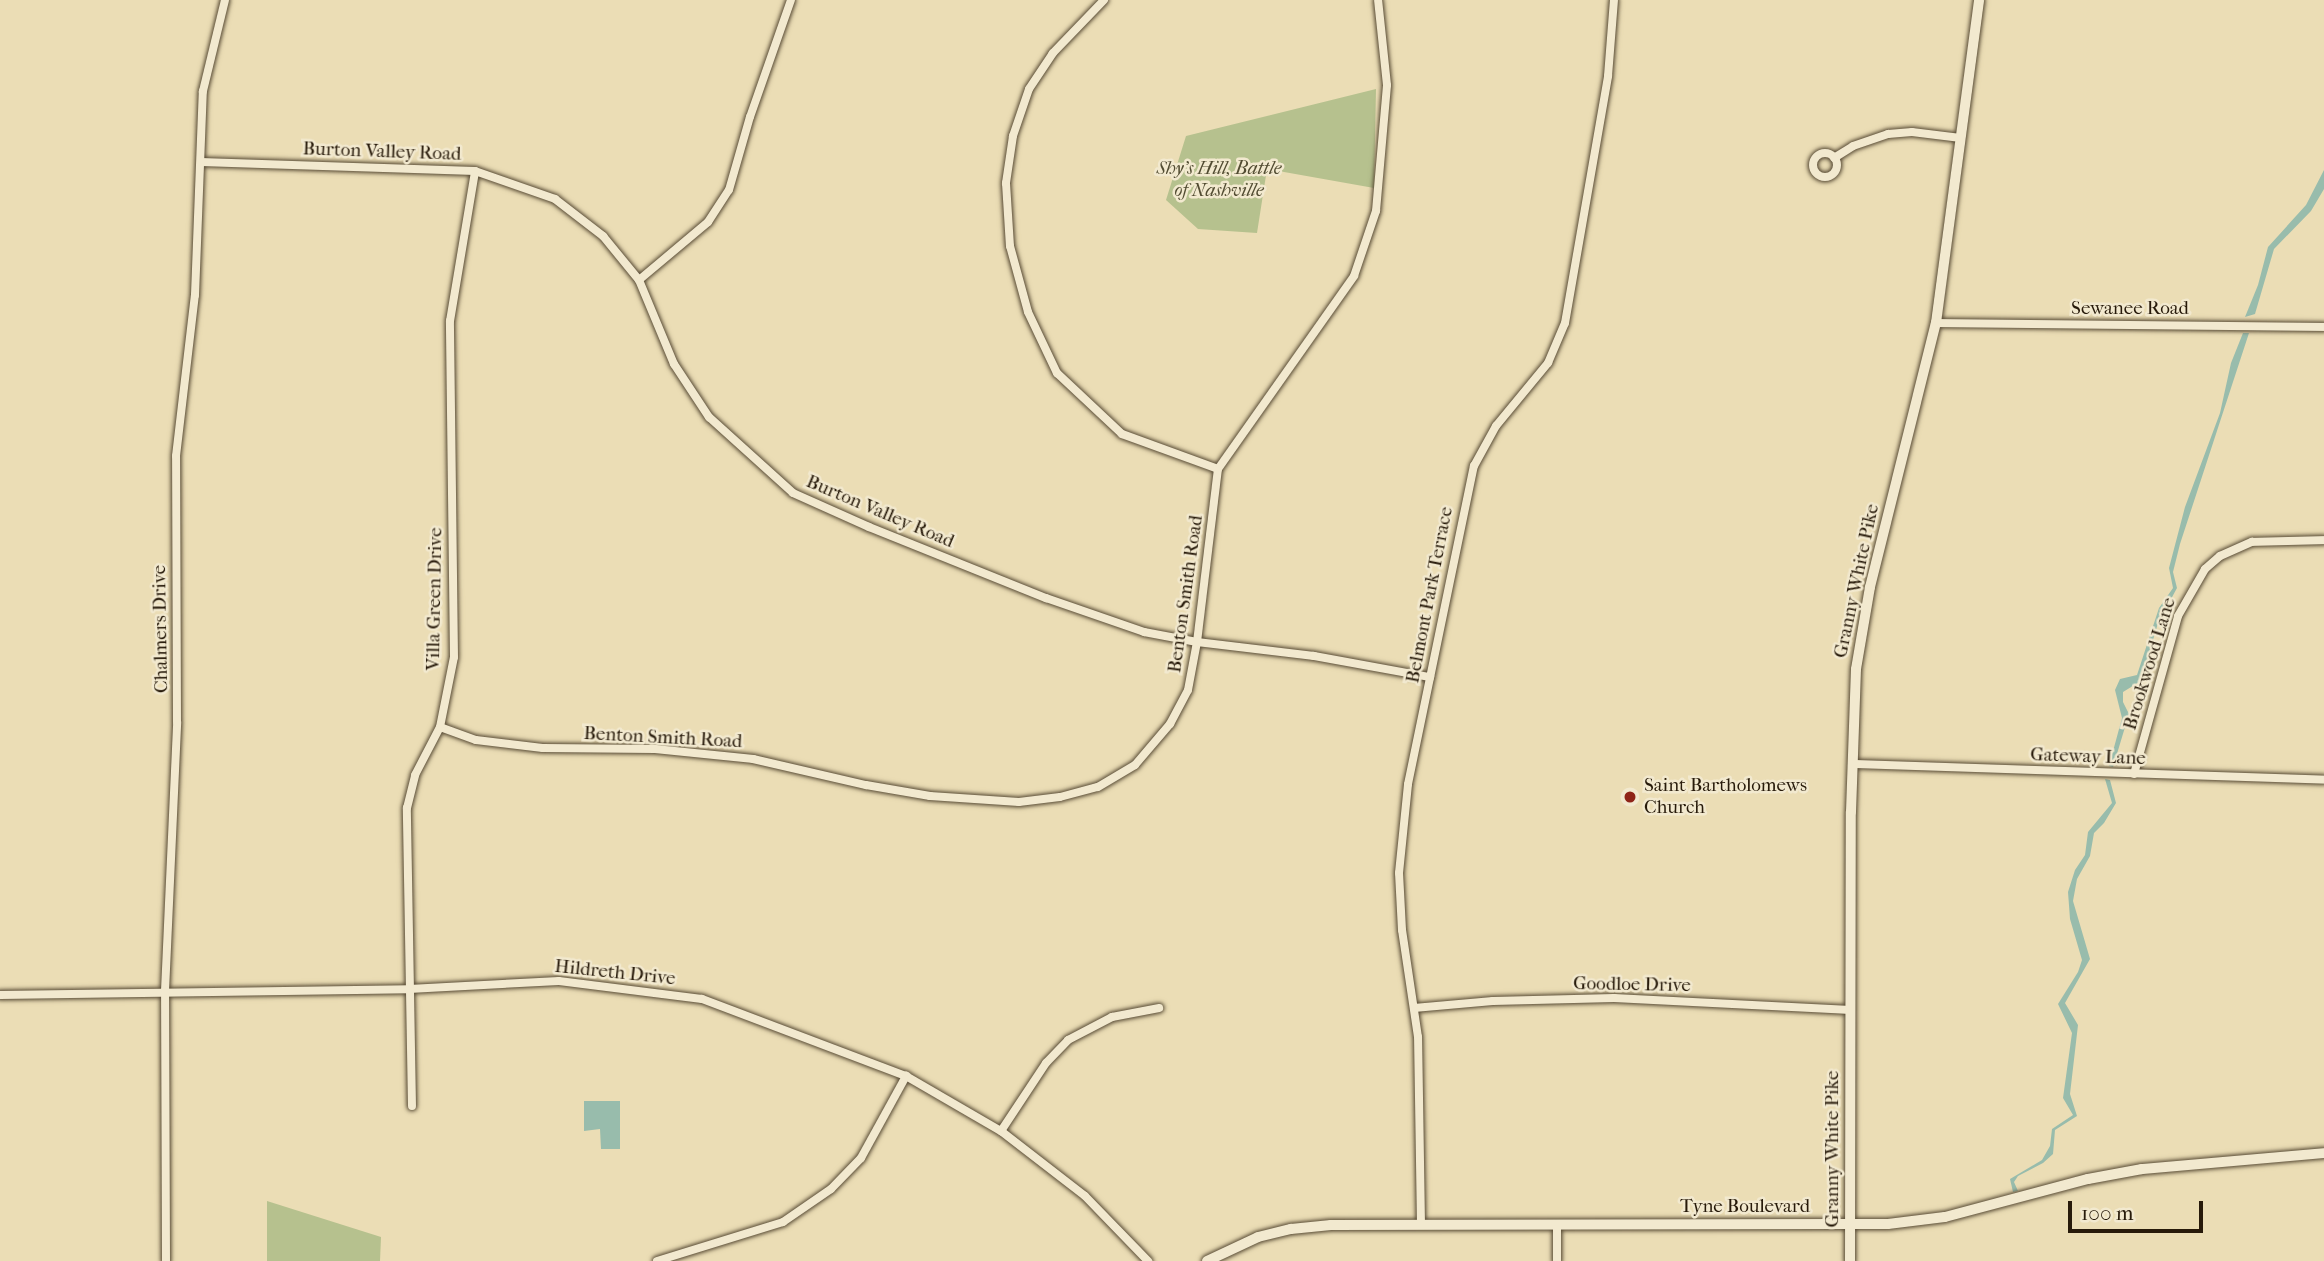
<!DOCTYPE html>
<style>
body{margin:0}
#map{position:relative;width:2324px;height:1261px;overflow:hidden;background:#ebddb5;font-family:"IM FELL French Canon",serif}
div>[style]{position:absolute}
[style*='--x']{left:calc(var(--x)*1px);top:calc(var(--y)*1px);width:calc(var(--w)*1px);rotate:calc(var(--a)*1deg)}
.green>*{inset:0;background:#b6c18e}
.water>*{inset:0;background:#98bcac}
.roads{filter:drop-shadow(0 0 2px #584b35) drop-shadow(0 0 2px #584b35)}
.street>*{height:8px;margin:-4px;padding:0 4px;transform-origin:4px;border-radius:4px;background:#f2e9cf}
.street>.ring{margin:-4px;padding:0;box-sizing:content-box;background:none;border:8px solid #f2e9cf;border-radius:50%}
.secondary>*{height:10px;margin:-5px;padding:0 5px;transform-origin:5px;border-radius:5px;background:#f2e9cf}
.dots>*{width:19px;height:19px;translate:-50% -50%;box-sizing:border-box;border:4px solid #f2e9cf;border-radius:50%}
span{translate:-50% -50%;white-space:nowrap;text-align:center;line-height:1.15;-webkit-text-stroke:5px #f2e9cf;paint-order:stroke}
.street-label{font-size:19px;color:#271a0a}
.park-label{font-size:19px;color:#524c32;font-style:italic}
.poi-label{font-size:19px;color:#271a0a}
.left{translate:0 -50%;text-align:left}
.scale{position:absolute;left:2068px;top:1201px;width:135px;height:32px;box-sizing:border-box;border:4px solid #271a0a;border-top:0;padding-left:9px;font-size:21px;line-height:24px;white-space:nowrap;color:#271a0a;-webkit-text-stroke:5px #f2e9cf;paint-order:stroke}
</style>
<div id="map">
<div class="green">
<i style="clip-path:polygon(1376px 89px,1374px 188px,1267px 169px,1257px 233px,1198px 229px,1166px 200px,1186px 136px)"></i>
<i style="clip-path:polygon(267px 1201px,381px 1237px,380px 1261px,267px 1261px)"></i>
</div>
<div class="water">
<i style="clip-path:polygon(2324px 170px,2324px 189px,2311px 211px,2274px 249px,2255px 314px,2245px 317px,2258px 285px,2268px 247px,2306px 205px)"></i>
<i style="clip-path:polygon(2243px 333px,2249px 333px,2180px 544px,2173px 572px,2177px 588px,2158px 623px,2141px 681px,2123px 692px,2123px 702px,2129px 714px,2113px 767px,2109px 766px,2122px 718px,2115px 690px,2120px 679px,2137px 675px,2159px 608px,2173px 588px,2169px 568px,2185px 507px,2220px 413px,2231px 363px)"></i>
<i style="clip-path:polygon(2105px 779px,2110px 780px,2116px 803px,2104px 823px,2094px 833px,2090px 856px,2077px 879px,2073px 901px,2090px 959px,2065px 1003px,2078px 1025px,2070px 1094px,2077px 1116px,2055px 1130px,2053px 1154px,2043px 1163px,2018px 1176px,2014px 1182px,2018px 1191px,2013px 1192px,2010px 1179px,2042px 1160px,2050px 1146px,2052px 1129px,2073px 1115px,2063px 1098px,2072px 1033px,2058px 1004px,2078px 972px,2082px 960px,2070px 919px,2068px 892px,2075px 870px,2085px 855px,2088px 832px,2112px 803px)"></i>
<i style="clip-path:polygon(584px 1101px,620px 1101px,620px 1149px,601px 1149px,600px 1129px,584px 1131px)"></i>
</div>
<div class="roads">
<div class="street">
<i style="--x:1104;--y:0;--w:74;--a:133.9"></i>
<i style="--x:1053;--y:53;--w:43;--a:123.7"></i>
<i style="--x:1029;--y:89;--w:50;--a:108.8"></i>
<i style="--x:1013;--y:136;--w:48;--a:98.5"></i>
<i style="--x:1006;--y:183;--w:63;--a:86.4"></i>
<i style="--x:1010;--y:246;--w:68;--a:74.7"></i>
<i style="--x:1028;--y:312;--w:68;--a:64.6"></i>
<i style="--x:1057;--y:373;--w:89;--a:43.2"></i>
<i style="--x:1122;--y:434;--w:102;--a:20"></i>
<i class="ring" style="left:1813px;top:153px;width:16px;height:16px"></i>
<i style="--x:1834;--y:158;--w:22;--a:-32"></i>
<i style="--x:1853;--y:146;--w:37;--a:-19"></i>
<i style="--x:1888;--y:134;--w:24;--a:-5"></i>
<i style="--x:1912;--y:132;--w:49;--a:7"></i>
<i style="--x:201;--y:162;--w:274;--a:1.9"></i>
<i style="--x:475;--y:171;--w:85;--a:19.3"></i>
<i style="--x:555;--y:199;--w:61;--a:37.6"></i>
<i style="--x:603;--y:236;--w:57;--a:50.7"></i>
<i style="--x:639;--y:280;--w:91;--a:67.4"></i>
<i style="--x:674;--y:364;--w:64;--a:56.6"></i>
<i style="--x:709;--y:417;--w:113;--a:42.1"></i>
<i style="--x:793;--y:493;--w:83;--a:24.1"></i>
<i style="--x:869;--y:527;--w:191;--a:21.9"></i>
<i style="--x:1046;--y:598;--w:104;--a:19.1"></i>
<i style="--x:1144;--y:632;--w:54;--a:10.7"></i>
<i style="--x:1197;--y:642;--w:118;--a:6.8"></i>
<i style="--x:1314;--y:656;--w:118;--a:10.3"></i>
<i style="--x:639;--y:280;--w:90;--a:-40"></i>
<i style="--x:708;--y:222;--w:38;--a:-57"></i>
<i style="--x:729;--y:190;--w:76;--a:-74"></i>
<i style="--x:750;--y:117;--w:124;--a:-70.7"></i>
<i style="--x:1936;--y:323;--w:388;--a:0.6"></i>
<i style="--x:440;--y:727;--w:38;--a:20"></i>
<i style="--x:476;--y:740;--w:67;--a:6.8"></i>
<i style="--x:543;--y:748;--w:112;--a:0.5"></i>
<i style="--x:655;--y:749;--w:99;--a:5.8"></i>
<i style="--x:753;--y:759;--w:116;--a:13"></i>
<i style="--x:866;--y:785;--w:65;--a:9.8"></i>
<i style="--x:930;--y:796;--w:89;--a:3.9"></i>
<i style="--x:1019;--y:802;--w:41;--a:-7"></i>
<i style="--x:1060;--y:797;--w:39;--a:-15"></i>
<i style="--x:1098;--y:787;--w:43;--a:-30.7"></i>
<i style="--x:1135;--y:765;--w:54;--a:-49.5"></i>
<i style="--x:1170;--y:724;--w:38;--a:-62"></i>
<i style="--x:1188;--y:690;--w:49;--a:-79.4"></i>
<i style="--x:1197;--y:642;--w:174;--a:-83.1"></i>
<i style="--x:1218;--y:469;--w:236;--a:-54.8"></i>
<i style="--x:1354;--y:276;--w:69;--a:-71.3"></i>
<i style="--x:1376;--y:211;--w:126;--a:-85"></i>
<i style="--x:1387;--y:85;--w:85;--a:-96"></i>
<i style="--x:1852;--y:764;--w:472;--a:1.9"></i>
<i style="--x:2134;--y:774;--w:164;--a:-74.4"></i>
<i style="--x:2178;--y:616;--w:54;--a:-60.1"></i>
<i style="--x:2205;--y:569;--w:20;--a:-41"></i>
<i style="--x:2220;--y:556;--w:35;--a:-24"></i>
<i style="--x:2252;--y:542;--w:72;--a:-1.6"></i>
<i style="--x:0;--y:995;--w:409;--a:-0.8"></i>
<i style="--x:409;--y:989;--w:150;--a:-3.1"></i>
<i style="--x:559;--y:981;--w:144;--a:7.2"></i>
<i style="--x:702;--y:999;--w:218;--a:20.7"></i>
<i style="--x:906;--y:1076;--w:110;--a:30.1"></i>
<i style="--x:1001;--y:1131;--w:106;--a:37.7"></i>
<i style="--x:1085;--y:1196;--w:91;--a:45.9"></i>
<i style="--x:1414;--y:1008;--w:79;--a:-5.1"></i>
<i style="--x:1493;--y:1001;--w:121;--a:-1.4"></i>
<i style="--x:1614;--y:998;--w:237;--a:2.9"></i>
<i style="--x:412;--y:1106;--w:298;--a:-91"></i>
<i style="--x:407;--y:808;--w:34;--a:-76"></i>
<i style="--x:415;--y:775;--w:54;--a:-62.5"></i>
<i style="--x:440;--y:727;--w:71;--a:-78.7"></i>
<i style="--x:454;--y:657;--w:336;--a:-90.7"></i>
<i style="--x:450;--y:321;--w:152;--a:-80.5"></i>
<i style="--x:1001;--y:1131;--w:82;--a:-56.5"></i>
<i style="--x:1046;--y:1063;--w:32;--a:-46"></i>
<i style="--x:1068;--y:1040;--w:50;--a:-27.6"></i>
<i style="--x:1112;--y:1017;--w:48;--a:-10.8"></i>
<i style="--x:1421;--y:1225;--w:188;--a:-90.9"></i>
<i style="--x:1418;--y:1037;--w:108;--a:-98.5"></i>
<i style="--x:1402;--y:930;--w:57;--a:-93"></i>
<i style="--x:1399;--y:873;--w:89;--a:-84.2"></i>
<i style="--x:1408;--y:784;--w:325;--a:-78.3"></i>
<i style="--x:1474;--y:466;--w:46;--a:-61.2"></i>
<i style="--x:1496;--y:426;--w:82;--a:-50.5"></i>
<i style="--x:1548;--y:363;--w:43;--a:-67"></i>
<i style="--x:1565;--y:323;--w:251;--a:-80.1"></i>
<i style="--x:1608;--y:76;--w:76;--a:-85.5"></i>
<i style="--x:1557;--y:1225;--w:36;--a:90"></i>
<i style="--x:166;--y:1261;--w:270;--a:-90.2"></i>
<i style="--x:165;--y:991;--w:269;--a:-87.4"></i>
<i style="--x:177;--y:722;--w:266;--a:-90.2"></i>
<i style="--x:176;--y:456;--w:162;--a:-83.3"></i>
<i style="--x:195;--y:295;--w:204;--a:-87.8"></i>
<i style="--x:203;--y:91;--w:94;--a:-76.4"></i>
<i style="--x:657;--y:1261;--w:132;--a:-17.2"></i>
<i style="--x:783;--y:1222;--w:58;--a:-34.5"></i>
<i style="--x:831;--y:1189;--w:43;--a:-45.9"></i>
<i style="--x:861;--y:1158;--w:94;--a:-61.2"></i>
</div>
<div class="secondary">
<i style="--x:1207;--y:1261;--w:56;--a:-25.2"></i>
<i style="--x:1258;--y:1237;--w:34;--a:-14"></i>
<i style="--x:1291;--y:1229;--w:40;--a:-5.7"></i>
<i style="--x:1331;--y:1225;--w:557;--a:-0.1"></i>
<i style="--x:1888;--y:1224;--w:57;--a:-7"></i>
<i style="--x:1945;--y:1217;--w:148;--a:-14.9"></i>
<i style="--x:2088;--y:1179;--w:55;--a:-10.5"></i>
<i style="--x:2142;--y:1169;--w:183;--a:-5"></i>
<i style="--x:1850;--y:1261;--w:449;--a:-89.9"></i>
<i style="--x:1851;--y:812;--w:143;--a:-88"></i>
<i style="--x:1856;--y:669;--w:83;--a:-80.3"></i>
<i style="--x:1870;--y:587;--w:272;--a:-76"></i>
<i style="--x:1936;--y:323;--w:326;--a:-82.4"></i>
</div>
</div>
<div class="dots">
<i style="left:1630px;top:797px;background:#8f2418"></i>
</div>
<div class="street-label">
<span style="left:382px;top:152px;rotate:2deg">Burton Valley Road</span>
<span style="left:2130px;top:309px">Sewanee Road</span>
<span style="left:880px;top:512px;rotate:23deg">Burton Valley Road</span>
<span style="left:1857px;top:581px;rotate:-78deg">Granny White Pike</span>
<span style="left:1186px;top:594px;rotate:-82deg">Benton Smith Road</span>
<span style="left:1430px;top:595px;rotate:-79deg">Belmont Park Terrace</span>
<span style="left:435px;top:599px;rotate:-89deg">Villa Green Drive</span>
<span style="left:161px;top:629px;rotate:-91deg">Chalmers Drive</span>
<span style="left:2150px;top:664px;rotate:-73deg">Brookwood Lane</span>
<span style="left:663px;top:738px;rotate:3deg">Benton Smith Road</span>
<span style="left:2088px;top:757px;rotate:2deg">Gateway Lane</span>
<span style="left:615px;top:973px;rotate:6deg">Hildreth Drive</span>
<span style="left:1632px;top:985px;rotate:1deg">Goodloe Drive</span>
<span style="left:1833px;top:1149px;rotate:-90deg">Granny White Pike</span>
<span style="left:1745px;top:1207px">Tyne Boulevard</span>
</div>
<div class="park-label">
<span style="left:1219px;top:180px">Shy's Hill, Battle<br>of Nashville</span>
</div>
<div class="poi-label">
<span class="left" style="left:1644px;top:797px">Saint Bartholomews<br>Church</span>
</div>
<div class="scale">100 m</div>
</div>
